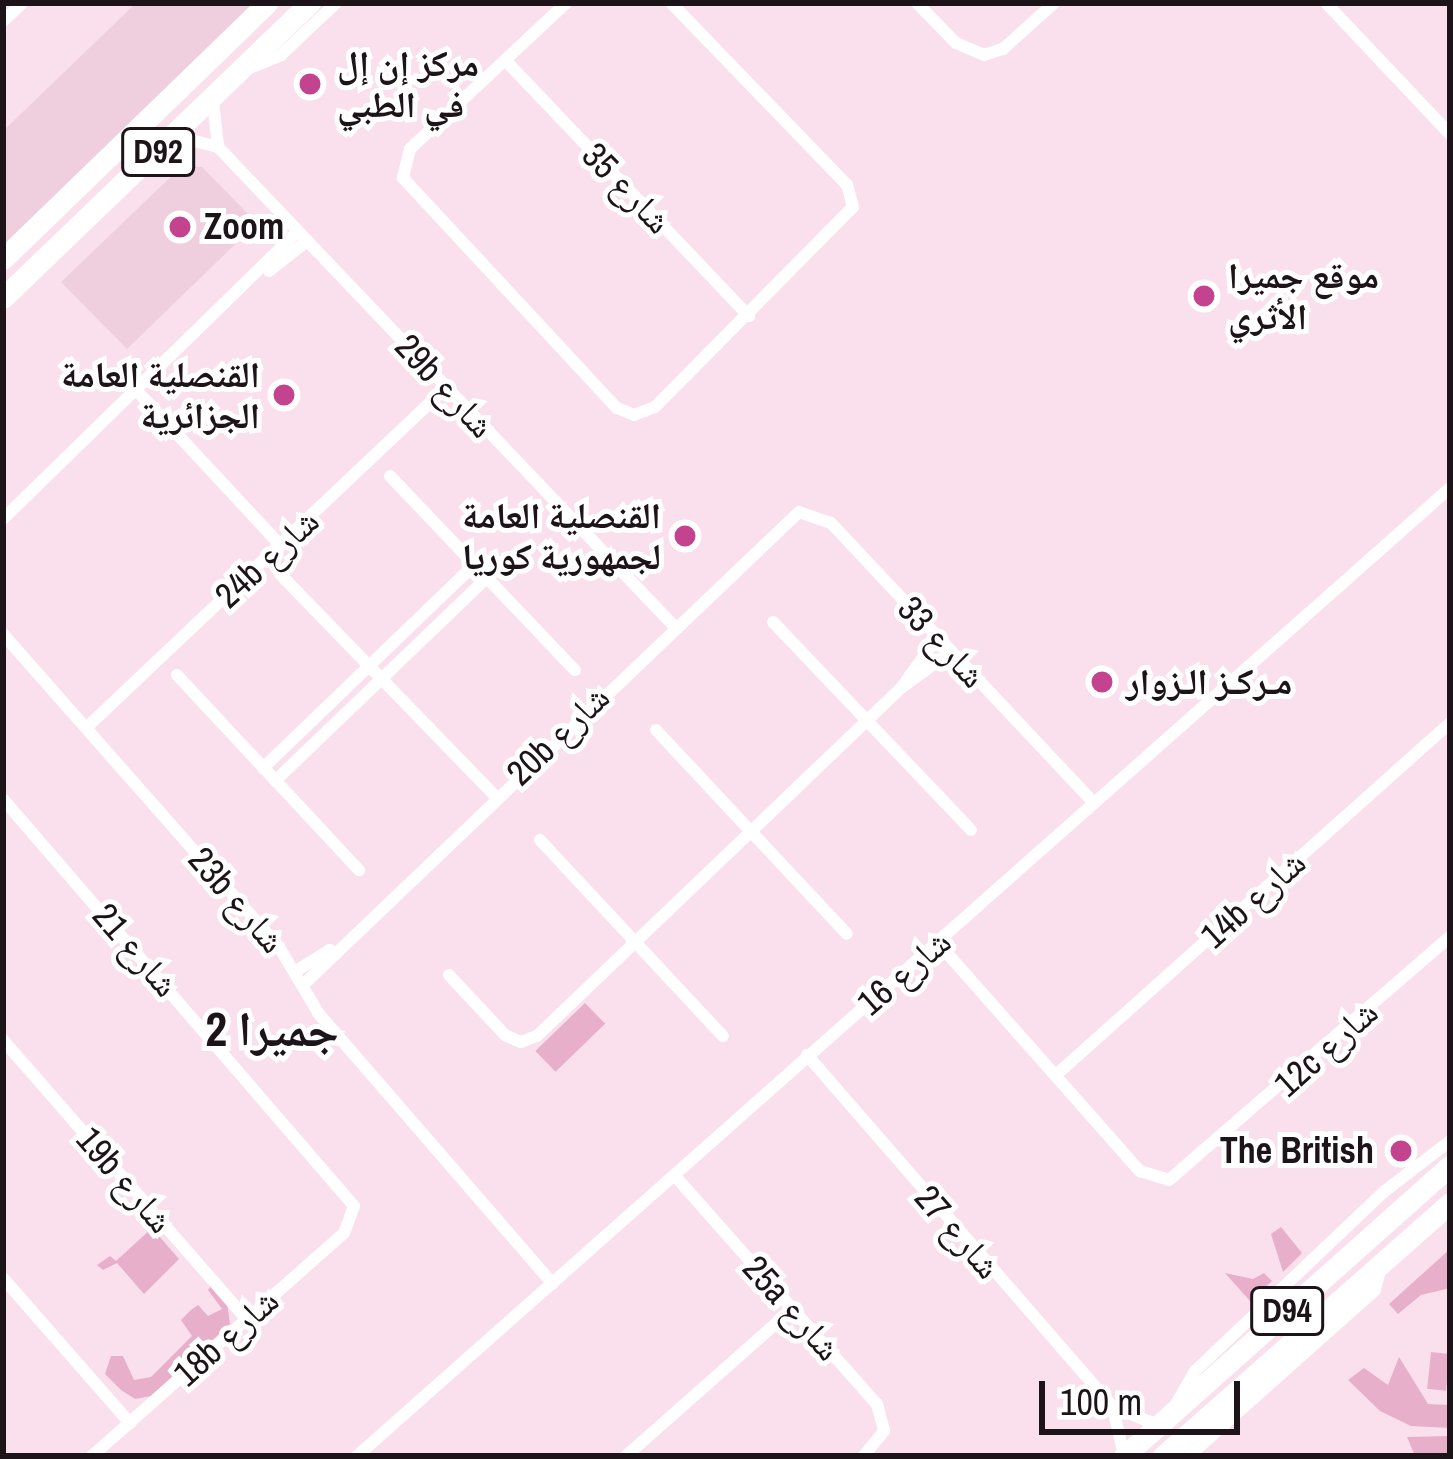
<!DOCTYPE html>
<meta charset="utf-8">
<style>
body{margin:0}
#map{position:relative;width:1453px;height:1459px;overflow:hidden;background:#fae0ec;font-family:"Archivo Narrow","Noto Naskh Arabic",sans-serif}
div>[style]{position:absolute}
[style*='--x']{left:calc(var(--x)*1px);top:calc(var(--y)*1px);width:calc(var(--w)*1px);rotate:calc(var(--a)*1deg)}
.built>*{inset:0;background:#efcfde}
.green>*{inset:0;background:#e7afca;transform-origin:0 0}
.minor>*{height:12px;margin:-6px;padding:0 6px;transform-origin:6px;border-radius:6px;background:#fff}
.primary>*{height:21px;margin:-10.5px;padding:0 10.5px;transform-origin:10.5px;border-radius:10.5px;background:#fff}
.dots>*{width:33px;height:33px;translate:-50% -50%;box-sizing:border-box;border:6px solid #fff;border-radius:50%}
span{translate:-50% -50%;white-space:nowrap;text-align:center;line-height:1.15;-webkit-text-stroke:10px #fff;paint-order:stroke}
.shield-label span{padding:3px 9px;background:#fff;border:3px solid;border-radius:9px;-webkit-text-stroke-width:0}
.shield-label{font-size:33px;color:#1c1418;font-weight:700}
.poi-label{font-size:36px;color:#1c1418;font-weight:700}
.left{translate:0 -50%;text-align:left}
.right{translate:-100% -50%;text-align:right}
.street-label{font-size:36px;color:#1c1418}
.district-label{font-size:48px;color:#1c1418;font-weight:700}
.frame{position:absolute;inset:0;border:6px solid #1c1418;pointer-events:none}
.scale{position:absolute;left:1039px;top:1381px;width:201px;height:54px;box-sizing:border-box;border:6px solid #1c1418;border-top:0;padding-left:15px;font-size:36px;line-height:42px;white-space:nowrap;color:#1c1418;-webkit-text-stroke:9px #fff;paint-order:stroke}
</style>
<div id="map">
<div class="built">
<i style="clip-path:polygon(136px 3px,269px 3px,3px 251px,3px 131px)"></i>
<i style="clip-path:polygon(182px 166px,202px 167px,257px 223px,127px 349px,61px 282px)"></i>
</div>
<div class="green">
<i style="left:585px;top:1003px;width:29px;height:69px;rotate:46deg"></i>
<i style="clip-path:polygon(1281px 1227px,1302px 1253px,1283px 1272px,1271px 1234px)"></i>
<i style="clip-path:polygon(152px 1228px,179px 1259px,144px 1294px,117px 1263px,103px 1270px,97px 1265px,110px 1256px,116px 1261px)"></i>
<i style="clip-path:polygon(1450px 1249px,1450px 1288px,1421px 1295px,1398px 1314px,1389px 1304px)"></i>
<i style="clip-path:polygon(1225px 1273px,1253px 1279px,1264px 1273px,1272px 1281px,1250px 1301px)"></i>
<i style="clip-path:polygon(212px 1284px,227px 1303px,230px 1324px,151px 1396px,135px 1399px,121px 1390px,105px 1374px,111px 1356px,123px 1356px,134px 1380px,151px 1377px,192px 1336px,181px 1320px,191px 1310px,198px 1305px,208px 1316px,222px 1309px,208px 1290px)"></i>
<i style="left:1431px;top:1352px;width:19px;height:37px;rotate:6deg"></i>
<i style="clip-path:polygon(1399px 1357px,1428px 1404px,1450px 1405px,1450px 1428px,1411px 1426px,1380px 1411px,1348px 1380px,1364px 1368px,1388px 1385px)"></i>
<i style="clip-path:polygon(1450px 1436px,1450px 1456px,1415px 1456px,1407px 1437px)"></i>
</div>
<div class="minor">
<i style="--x:566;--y:3;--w:214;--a:136.9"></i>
<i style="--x:410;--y:149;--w:30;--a:104"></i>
<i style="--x:403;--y:178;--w:314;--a:47.1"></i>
<i style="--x:617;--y:408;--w:18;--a:22"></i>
<i style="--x:634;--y:415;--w:22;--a:-21"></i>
<i style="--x:655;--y:407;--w:281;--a:-45.3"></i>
<i style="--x:853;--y:207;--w:23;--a:-105"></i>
<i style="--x:847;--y:185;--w:253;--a:-134"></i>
<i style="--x:917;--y:3;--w:56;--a:45.7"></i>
<i style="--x:956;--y:43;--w:30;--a:23"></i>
<i style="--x:984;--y:55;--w:20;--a:-18"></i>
<i style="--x:1003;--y:49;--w:69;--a:-42"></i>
<i style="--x:1326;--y:3;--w:180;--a:46.6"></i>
<i style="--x:3;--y:21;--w:26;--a:-43"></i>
<i style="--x:505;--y:60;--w:354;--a:46.4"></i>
<i style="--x:247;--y:69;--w:37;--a:-22"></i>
<i style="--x:281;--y:55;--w:76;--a:-43.4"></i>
<i style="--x:213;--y:102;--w:44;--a:83.5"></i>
<i style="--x:175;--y:136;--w:44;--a:14.3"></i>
<i style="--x:218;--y:147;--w:660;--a:46.41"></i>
<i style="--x:269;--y:271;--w:48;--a:-38.3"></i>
<i style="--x:138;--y:392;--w:210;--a:47.1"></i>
<i style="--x:390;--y:476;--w:268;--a:46.4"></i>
<i style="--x:3;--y:519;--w:412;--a:-44.3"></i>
<i style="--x:280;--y:574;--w:309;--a:45.9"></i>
<i style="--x:773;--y:622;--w:287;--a:46.4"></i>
<i style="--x:3;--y:634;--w:417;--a:48.6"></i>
<i style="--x:279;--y:947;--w:78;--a:59.2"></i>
<i style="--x:319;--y:1014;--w:357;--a:49.1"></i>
<i style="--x:177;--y:675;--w:267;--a:47"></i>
<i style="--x:901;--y:688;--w:62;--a:-35.8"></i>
<i style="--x:86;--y:728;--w:496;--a:-43.4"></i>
<i style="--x:656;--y:730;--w:279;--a:46.9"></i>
<i style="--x:263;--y:768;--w:293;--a:-43.9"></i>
<i style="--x:275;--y:781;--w:294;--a:-43.8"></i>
<i style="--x:3;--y:799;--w:537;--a:49.23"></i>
<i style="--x:354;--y:1206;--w:29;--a:110"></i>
<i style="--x:344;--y:1233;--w:337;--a:138.5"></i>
<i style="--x:540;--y:840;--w:268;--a:47"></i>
<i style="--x:938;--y:943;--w:305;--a:48.5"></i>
<i style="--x:1140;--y:1171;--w:30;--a:17"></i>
<i style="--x:1169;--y:1180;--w:371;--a:-40.9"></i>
<i style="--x:296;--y:971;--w:40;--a:-32"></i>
<i style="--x:449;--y:975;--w:82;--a:47"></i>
<i style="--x:505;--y:1035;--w:17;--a:24"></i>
<i style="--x:521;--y:1042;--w:17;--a:-21"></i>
<i style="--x:537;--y:1036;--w:504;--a:-43.71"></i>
<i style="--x:901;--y:688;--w:62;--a:-54.2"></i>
<i style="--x:303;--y:985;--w:685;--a:-43.64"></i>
<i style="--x:799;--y:512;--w:34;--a:19"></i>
<i style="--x:831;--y:523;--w:384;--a:46.8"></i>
<i style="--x:3;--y:1040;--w:370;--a:48.9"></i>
<i style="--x:807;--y:1055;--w:466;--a:49"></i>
<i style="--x:1113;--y:1407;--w:48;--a:21.8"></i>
<i style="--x:1056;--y:1075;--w:528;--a:-41.78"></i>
<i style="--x:675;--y:1176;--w:305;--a:48.5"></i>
<i style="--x:877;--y:1404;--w:28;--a:75"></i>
<i style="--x:884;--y:1431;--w:32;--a:129"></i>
<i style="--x:3;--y:1278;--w:193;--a:48.8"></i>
<i style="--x:1176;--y:1404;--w:38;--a:-60"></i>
<i style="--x:1195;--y:1371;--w:262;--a:-43.5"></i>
<i style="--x:1385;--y:1191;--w:82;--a:-37.6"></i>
<i style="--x:1113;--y:1408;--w:49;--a:77.1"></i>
<i style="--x:357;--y:1456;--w:1460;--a:-41.53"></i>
<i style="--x:626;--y:1456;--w:223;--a:-41.5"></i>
<i style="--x:1189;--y:1456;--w:249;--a:-41.7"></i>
<i style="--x:1375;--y:1290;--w:25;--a:-76"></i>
</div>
<div class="primary">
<i style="--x:3;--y:259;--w:368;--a:-44.1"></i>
<i style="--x:3;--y:298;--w:426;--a:-43.9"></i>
<i style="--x:1124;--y:1456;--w:436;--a:-41.7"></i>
<i style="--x:1163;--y:1456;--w:383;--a:-41.4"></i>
</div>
<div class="dots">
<i style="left:310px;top:84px;background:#c3438e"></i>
<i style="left:180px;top:227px;background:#c3438e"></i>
<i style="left:1204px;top:296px;background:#c3438e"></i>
<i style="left:284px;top:395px;background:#c3438e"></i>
<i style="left:685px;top:536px;background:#c3438e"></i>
<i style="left:1102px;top:682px;background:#c3438e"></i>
<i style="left:1401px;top:1151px;background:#c3438e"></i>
</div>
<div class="shield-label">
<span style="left:158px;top:152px">D92</span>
<span style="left:1287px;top:1311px">D94</span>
</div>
<div class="poi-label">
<span class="left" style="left:337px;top:84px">مركز إن إل<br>في الطبي</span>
<span class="left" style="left:204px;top:227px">Zoom</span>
<span class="left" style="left:1228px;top:296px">موقع جميرا<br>الأثري</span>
<span class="right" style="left:260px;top:395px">القنصلية العامة<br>الجزائرية</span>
<span class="right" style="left:661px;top:536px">القنصلية العامة<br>لجمهورية كوريا</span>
<span class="left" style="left:1126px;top:682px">مـركـز الـزوار</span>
<span class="right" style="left:1374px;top:1151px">The British</span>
</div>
<div class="street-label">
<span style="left:627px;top:188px;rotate:46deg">شارع 35</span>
<span style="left:445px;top:386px;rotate:47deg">29b شارع</span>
<span style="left:267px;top:558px;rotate:-43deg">24b شارع</span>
<span style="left:942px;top:642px;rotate:47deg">شارع 33</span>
<span style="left:558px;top:735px;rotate:-44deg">20b شارع</span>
<span style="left:1253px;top:899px;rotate:-42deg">14b شارع</span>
<span style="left:237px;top:900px;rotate:49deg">23b شارع</span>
<span style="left:136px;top:950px;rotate:49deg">شارع 21</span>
<span style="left:904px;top:972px;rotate:-41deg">شارع 16</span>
<span style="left:1326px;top:1048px;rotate:-42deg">12c شارع</span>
<span style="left:125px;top:1180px;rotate:49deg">19b شارع</span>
<span style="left:958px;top:1232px;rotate:49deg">شارع 27</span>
<span style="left:792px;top:1308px;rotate:48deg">25a شارع</span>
<span style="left:226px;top:1337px;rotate:-42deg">18b شارع</span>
</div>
<div class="district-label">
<span style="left:272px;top:1029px">جميرا 2</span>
</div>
<div class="frame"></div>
<div class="scale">100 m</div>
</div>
